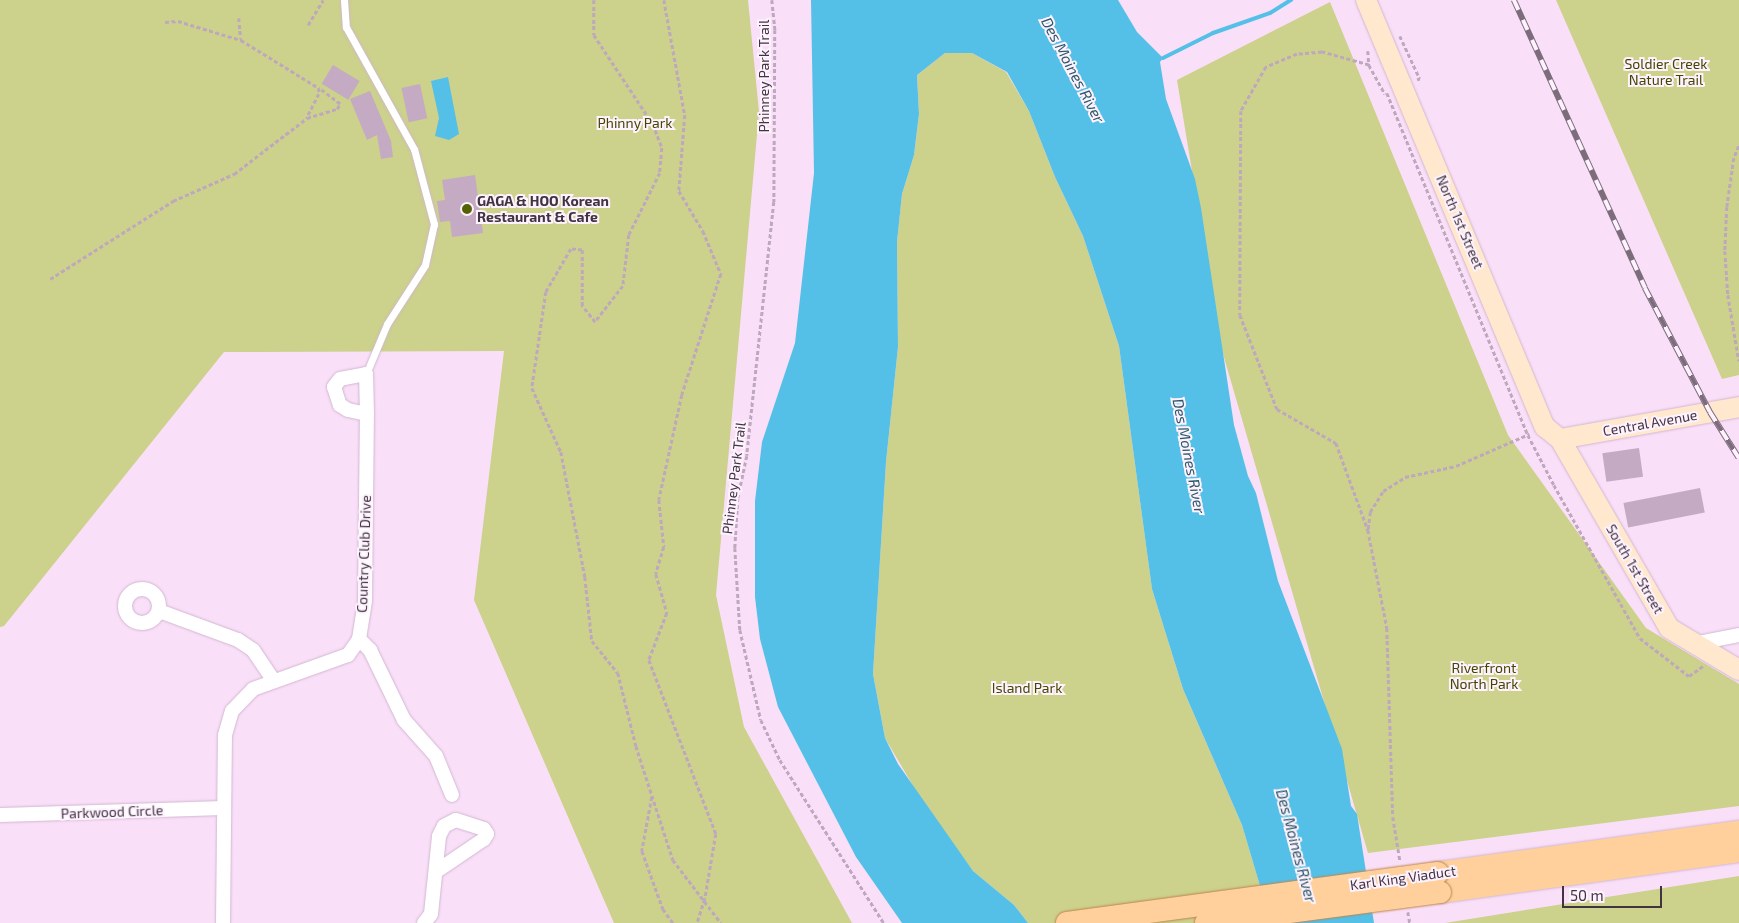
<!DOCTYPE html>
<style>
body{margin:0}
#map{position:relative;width:1739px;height:923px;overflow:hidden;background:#fadff9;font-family:"Exo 2",sans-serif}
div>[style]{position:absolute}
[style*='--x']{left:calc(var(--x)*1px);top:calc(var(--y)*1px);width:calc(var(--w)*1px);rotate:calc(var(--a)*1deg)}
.green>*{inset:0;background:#ccd18b}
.water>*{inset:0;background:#54c0e7}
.stream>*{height:4px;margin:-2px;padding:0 2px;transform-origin:2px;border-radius:2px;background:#54c0e7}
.building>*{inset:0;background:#c4aac3;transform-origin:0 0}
.path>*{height:2.5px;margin-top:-1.25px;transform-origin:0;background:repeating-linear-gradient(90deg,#bea8bd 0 4px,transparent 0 6.5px)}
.roads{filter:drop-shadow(0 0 1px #d2b7d0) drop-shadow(0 0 1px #d2b7d0)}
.lane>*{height:7px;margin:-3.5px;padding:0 3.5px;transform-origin:3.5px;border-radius:3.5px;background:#fff}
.street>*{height:14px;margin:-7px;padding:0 7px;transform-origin:7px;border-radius:7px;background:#fff}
.street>.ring{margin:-7px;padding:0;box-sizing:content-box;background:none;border:14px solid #fff;border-radius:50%}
.secondary>*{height:20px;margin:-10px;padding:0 10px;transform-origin:10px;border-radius:10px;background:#ffe8cd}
.primary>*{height:22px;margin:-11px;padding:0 11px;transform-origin:11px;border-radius:11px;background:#ffd09b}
.rail>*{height:5.5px;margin-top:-2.75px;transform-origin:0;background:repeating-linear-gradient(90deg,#fdf2fd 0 11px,#7c6c7c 0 22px);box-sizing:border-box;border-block:1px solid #7c6c7c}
.bridges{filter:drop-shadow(0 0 1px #bc854f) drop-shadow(0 0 1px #bc854f)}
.primary-bridge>*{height:22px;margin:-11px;padding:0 11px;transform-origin:11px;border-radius:11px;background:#ffd09b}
.dots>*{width:14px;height:14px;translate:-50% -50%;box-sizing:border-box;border:2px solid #fdf2fd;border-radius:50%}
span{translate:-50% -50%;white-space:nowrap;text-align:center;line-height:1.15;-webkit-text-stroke:4px #fdf2fd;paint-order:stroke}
.park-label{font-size:14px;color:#444600}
.street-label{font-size:14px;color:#3f343f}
.poi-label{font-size:14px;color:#3f343f;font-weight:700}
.left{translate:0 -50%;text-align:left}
.water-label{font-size:15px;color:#2b5869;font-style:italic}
.scale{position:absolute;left:1562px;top:886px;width:100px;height:22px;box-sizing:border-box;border:2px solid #3f343f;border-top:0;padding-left:6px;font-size:15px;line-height:18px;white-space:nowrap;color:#3f343f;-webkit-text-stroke:4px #fdf2fd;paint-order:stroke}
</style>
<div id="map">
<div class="green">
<i style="clip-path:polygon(0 0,748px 0,759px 112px,716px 595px,744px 727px,852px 923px,614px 923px,474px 600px,504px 351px,224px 352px,4px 626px,0 627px)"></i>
<i style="clip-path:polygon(1556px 0,1739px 0,1739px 375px,1722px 379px)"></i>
<i style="clip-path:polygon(1330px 2px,1508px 435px,1646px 628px,1739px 684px,1739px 806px,1368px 853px,1221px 347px,1177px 80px)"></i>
<i style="clip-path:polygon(945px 53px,972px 53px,1006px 72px,1029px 111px,1055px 177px,1083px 236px,1119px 346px,1152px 589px,1183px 689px,1242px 825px,1271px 923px,1028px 923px,1014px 905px,973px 871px,922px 801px,885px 738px,873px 674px,886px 462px,898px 347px,897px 242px,902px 194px,914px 155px,919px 114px,917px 75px)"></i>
<i style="clip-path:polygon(1739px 876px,1739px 923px,1445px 923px)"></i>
</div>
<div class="water">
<i style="clip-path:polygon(811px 0,1118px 0,1137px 32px,1163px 58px,1160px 62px,1166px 99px,1195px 179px,1201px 208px,1234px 425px,1248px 476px,1256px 493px,1278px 581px,1342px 749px,1351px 806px,1357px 814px,1374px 923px,1271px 923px,1242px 825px,1183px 689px,1152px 589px,1119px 346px,1083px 236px,1055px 177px,1029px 111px,1007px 72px,972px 53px,945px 53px,917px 75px,919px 114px,914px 155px,902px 194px,897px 242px,898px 347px,886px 462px,873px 674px,885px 738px,898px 764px,973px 871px,1014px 905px,1028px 923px,902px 923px,856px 857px,778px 707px,760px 639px,755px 597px,755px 501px,762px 442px,795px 343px,814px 173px)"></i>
<i style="clip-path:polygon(448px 77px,459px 134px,449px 140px,435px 136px,439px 118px,431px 81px)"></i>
</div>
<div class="stream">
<i style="--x:1163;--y:58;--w:56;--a:-26.6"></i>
<i style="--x:1213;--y:33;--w:60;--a:-19.3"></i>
<i style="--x:1270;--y:13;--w:25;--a:-32"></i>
</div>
<div class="building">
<i style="left:333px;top:65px;width:31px;height:22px;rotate:31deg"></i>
<i style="left:420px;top:84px;width:35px;height:19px;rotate:78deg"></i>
<i style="clip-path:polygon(370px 91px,391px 141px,393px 157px,381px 159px,377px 135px,367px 140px,350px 99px)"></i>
<i style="clip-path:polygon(475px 175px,483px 233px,452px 237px,450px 221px,440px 222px,437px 201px,445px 200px,442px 180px)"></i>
<i style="left:1639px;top:448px;width:29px;height:37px;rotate:82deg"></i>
<i style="left:1700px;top:488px;width:25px;height:78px;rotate:79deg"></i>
</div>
<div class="path">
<i style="--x:594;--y:0;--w:35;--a:90"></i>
<i style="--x:594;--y:35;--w:107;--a:56.5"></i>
<i style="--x:653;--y:124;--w:26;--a:69"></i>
<i style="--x:662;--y:148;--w:25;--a:95"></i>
<i style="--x:660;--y:173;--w:69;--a:116.6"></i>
<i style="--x:629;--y:235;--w:51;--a:96.7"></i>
<i style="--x:623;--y:286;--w:46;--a:127.9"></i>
<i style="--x:595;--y:322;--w:21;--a:-129"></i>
<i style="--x:582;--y:306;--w:56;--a:-90"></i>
<i style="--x:582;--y:250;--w:11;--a:-175"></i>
<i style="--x:571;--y:249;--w:50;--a:120.2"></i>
<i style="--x:546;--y:292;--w:97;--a:98.3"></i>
<i style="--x:532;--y:388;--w:70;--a:65.6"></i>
<i style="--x:561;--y:452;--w:127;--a:79.1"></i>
<i style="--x:585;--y:577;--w:64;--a:83.8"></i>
<i style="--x:592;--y:641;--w:41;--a:50.9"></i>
<i style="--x:618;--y:673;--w:75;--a:76.1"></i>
<i style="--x:636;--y:746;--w:120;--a:72"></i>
<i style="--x:673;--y:860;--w:79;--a:52.7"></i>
<i style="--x:664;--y:0;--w:117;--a:79.7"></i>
<i style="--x:685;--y:115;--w:76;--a:94.5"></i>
<i style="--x:679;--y:191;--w:47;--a:59"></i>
<i style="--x:703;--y:231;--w:47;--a:67.3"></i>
<i style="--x:721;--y:274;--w:127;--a:107.9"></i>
<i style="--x:682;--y:395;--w:107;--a:102.4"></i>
<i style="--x:659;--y:500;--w:47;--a:83.9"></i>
<i style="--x:664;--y:547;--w:28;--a:107"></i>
<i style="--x:656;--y:574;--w:41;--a:74.2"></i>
<i style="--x:667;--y:613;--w:50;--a:111"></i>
<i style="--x:649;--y:660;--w:186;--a:68.9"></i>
<i style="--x:716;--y:834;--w:66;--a:99.6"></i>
<i style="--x:705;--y:899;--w:25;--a:108"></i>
<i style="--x:772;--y:0;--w:30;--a:84"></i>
<i style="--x:775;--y:30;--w:172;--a:90.3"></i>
<i style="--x:774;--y:202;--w:255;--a:96.1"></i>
<i style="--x:747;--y:456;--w:43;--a:102.1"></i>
<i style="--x:738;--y:498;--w:50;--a:93.4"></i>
<i style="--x:735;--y:548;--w:82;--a:86.5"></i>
<i style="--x:740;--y:630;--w:92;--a:76.9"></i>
<i style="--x:761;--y:720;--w:44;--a:64.6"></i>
<i style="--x:780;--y:760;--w:193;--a:57.5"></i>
<i style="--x:239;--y:18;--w:21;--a:85"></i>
<i style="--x:165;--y:22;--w:13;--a:-4"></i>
<i style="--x:178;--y:21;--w:66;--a:16.8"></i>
<i style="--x:241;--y:40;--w:92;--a:31.6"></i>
<i style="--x:319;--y:88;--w:6;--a:90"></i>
<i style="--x:319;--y:94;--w:27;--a:117"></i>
<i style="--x:307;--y:118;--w:31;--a:-17"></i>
<i style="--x:337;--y:109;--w:6;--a:-59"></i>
<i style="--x:340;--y:104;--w:26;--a:-143"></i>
<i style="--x:308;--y:25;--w:29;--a:-59"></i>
<i style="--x:1400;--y:36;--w:47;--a:65.1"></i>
<i style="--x:1420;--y:79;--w:3;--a:162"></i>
<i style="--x:1368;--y:51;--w:14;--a:86"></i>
<i style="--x:1369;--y:65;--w:33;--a:61"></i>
<i style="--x:1369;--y:65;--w:49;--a:-164.5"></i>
<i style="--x:1322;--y:52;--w:25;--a:175"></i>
<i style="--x:1297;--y:54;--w:34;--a:157"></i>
<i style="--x:1266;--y:67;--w:51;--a:119.6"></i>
<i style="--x:1241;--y:111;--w:204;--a:90.3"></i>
<i style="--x:1240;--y:315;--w:101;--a:68.5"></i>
<i style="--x:1277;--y:409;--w:68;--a:30"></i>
<i style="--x:1336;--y:443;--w:93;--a:69.8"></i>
<i style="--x:1368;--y:530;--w:100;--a:79"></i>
<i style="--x:1387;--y:628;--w:189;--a:88.2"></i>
<i style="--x:1393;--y:817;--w:44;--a:80.8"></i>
<i style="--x:1387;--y:93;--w:370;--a:67.6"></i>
<i style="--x:1528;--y:435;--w:56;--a:62.5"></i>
<i style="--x:1554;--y:485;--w:176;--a:60.7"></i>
<i style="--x:1640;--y:638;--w:62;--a:37.8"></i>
<i style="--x:1689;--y:676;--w:17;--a:-36"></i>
<i style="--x:1739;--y:146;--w:13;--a:113"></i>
<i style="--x:1734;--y:158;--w:49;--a:98.1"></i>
<i style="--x:1727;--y:207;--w:44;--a:92.6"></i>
<i style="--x:1725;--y:251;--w:44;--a:86.1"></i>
<i style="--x:1728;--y:295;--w:67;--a:80.5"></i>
<i style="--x:50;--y:279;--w:146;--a:-32.4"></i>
<i style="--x:173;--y:201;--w:67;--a:-23.9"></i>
<i style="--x:234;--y:174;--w:92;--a:-37.5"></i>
<i style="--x:1368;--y:529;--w:17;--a:-83"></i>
<i style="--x:1370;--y:512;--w:25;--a:-58"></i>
<i style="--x:1383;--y:491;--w:26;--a:-32"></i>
<i style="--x:1405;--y:477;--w:52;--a:-12.2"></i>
<i style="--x:1456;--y:466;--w:80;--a:-23.7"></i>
<i style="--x:652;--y:797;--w:55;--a:100.5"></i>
<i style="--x:642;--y:851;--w:62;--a:70.1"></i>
<i style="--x:663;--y:909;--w:17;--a:54"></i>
<i style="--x:1408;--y:912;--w:11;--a:80"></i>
</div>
<div class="roads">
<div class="lane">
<i style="--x:344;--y:0;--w:27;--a:86"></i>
<i style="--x:346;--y:27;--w:140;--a:60.9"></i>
<i style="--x:414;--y:149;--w:78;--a:75.1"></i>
<i style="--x:434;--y:224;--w:42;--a:102.4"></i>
<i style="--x:425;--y:265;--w:70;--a:122.8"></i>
<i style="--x:387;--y:324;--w:54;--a:112.8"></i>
</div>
<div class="street">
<i class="ring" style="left:125px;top:589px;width:20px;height:20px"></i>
<i style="--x:159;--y:611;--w:84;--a:20.2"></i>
<i style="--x:238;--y:640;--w:18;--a:34"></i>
<i style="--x:253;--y:650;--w:37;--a:56"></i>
<i style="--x:359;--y:639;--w:16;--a:45"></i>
<i style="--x:370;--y:650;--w:78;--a:64.1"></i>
<i style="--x:404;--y:720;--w:48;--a:48.4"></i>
<i style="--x:436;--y:756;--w:42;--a:67.7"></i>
<i style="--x:1693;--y:644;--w:47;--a:-11.1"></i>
<i style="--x:0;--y:815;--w:224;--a:-1.8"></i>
<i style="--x:223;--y:923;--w:188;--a:-89.4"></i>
<i style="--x:225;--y:735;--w:25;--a:-74"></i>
<i style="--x:232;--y:711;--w:30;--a:-46"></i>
<i style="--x:253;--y:689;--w:101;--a:-19.7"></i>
<i style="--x:348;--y:655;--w:19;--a:-55"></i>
<i style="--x:359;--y:639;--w:39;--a:-81"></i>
<i style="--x:365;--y:600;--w:186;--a:-89.4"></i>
<i style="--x:367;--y:414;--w:40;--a:-91.4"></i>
<i style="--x:366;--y:374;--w:26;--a:169"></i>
<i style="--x:340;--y:379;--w:10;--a:127"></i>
<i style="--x:334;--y:387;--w:19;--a:72"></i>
<i style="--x:340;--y:405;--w:9;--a:32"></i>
<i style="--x:348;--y:410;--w:19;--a:12"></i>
<i style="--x:424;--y:923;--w:11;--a:-52"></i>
<i style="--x:431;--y:914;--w:78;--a:-84.1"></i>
<i style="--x:439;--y:836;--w:11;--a:-63"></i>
<i style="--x:444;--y:826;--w:13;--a:-27"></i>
<i style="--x:456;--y:820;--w:29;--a:18"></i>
<i style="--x:484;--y:829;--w:6;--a:59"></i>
<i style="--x:487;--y:834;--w:6;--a:121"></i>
<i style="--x:484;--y:839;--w:57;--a:145.8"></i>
</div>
<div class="secondary">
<i style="--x:1366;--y:0;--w:463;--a:67.3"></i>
<i style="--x:1545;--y:427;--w:19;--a:39"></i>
<i style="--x:1560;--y:439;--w:218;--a:60"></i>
<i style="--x:1669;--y:628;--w:82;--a:31"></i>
<i style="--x:1560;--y:439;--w:182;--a:-10.1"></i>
</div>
<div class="primary">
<i style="--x:1438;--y:873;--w:304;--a:-7.8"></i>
<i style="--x:1440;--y:892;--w:302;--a:-7.8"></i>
</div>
</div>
<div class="rail">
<i style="--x:1514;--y:0;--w:316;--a:65.5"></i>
<i style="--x:1645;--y:288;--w:140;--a:62.3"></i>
<i style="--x:1710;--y:412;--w:54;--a:57.8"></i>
</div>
<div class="bridges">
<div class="primary-bridge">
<i style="--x:1067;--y:923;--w:374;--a:-7.7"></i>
<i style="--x:1206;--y:923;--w:236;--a:-7.5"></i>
</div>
</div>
<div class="dots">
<i style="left:467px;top:209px;background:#546203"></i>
</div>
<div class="park-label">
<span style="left:1666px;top:72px">Soldier Creek<br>Nature Trail</span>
<span style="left:635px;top:123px">Phinny Park</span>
<span style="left:1484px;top:676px">Riverfront<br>North Park</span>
<span style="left:1027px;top:688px">Island Park</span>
</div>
<div class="street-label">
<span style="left:764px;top:76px;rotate:-90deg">Phinney Park Trail</span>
<span style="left:1460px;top:222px;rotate:67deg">North 1st Street</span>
<span style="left:1650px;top:423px;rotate:-10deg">Central Avenue</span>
<span style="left:734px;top:478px;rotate:-83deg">Phinney Park Trail</span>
<span style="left:364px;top:554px;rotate:-88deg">Country Club Drive</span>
<span style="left:1635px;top:569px;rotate:60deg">South 1st Street</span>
<span style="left:112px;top:812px;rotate:-2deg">Parkwood Circle</span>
<span style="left:1403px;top:878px;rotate:-8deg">Karl King Viaduct</span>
</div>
<div class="poi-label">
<span class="left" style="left:477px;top:209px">GAGA &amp; HOO Korean<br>Restaurant &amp; Cafe</span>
</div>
<div class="water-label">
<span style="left:1073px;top:70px;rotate:62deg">Des Moines River</span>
<span style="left:1189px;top:456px;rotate:79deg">Des Moines River</span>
<span style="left:1296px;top:846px;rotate:75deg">Des Moines River</span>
</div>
<div class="scale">50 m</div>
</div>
